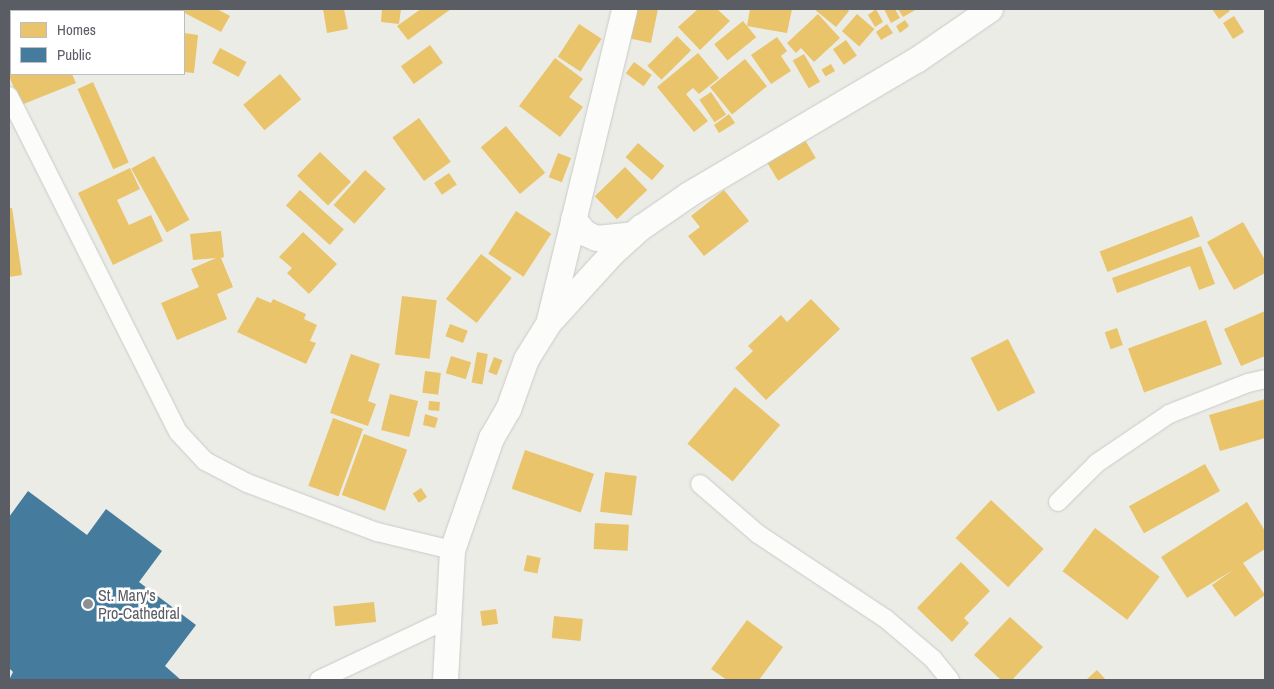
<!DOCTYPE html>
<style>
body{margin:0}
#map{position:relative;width:1274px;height:689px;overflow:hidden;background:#ecece6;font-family:"Archivo Narrow",sans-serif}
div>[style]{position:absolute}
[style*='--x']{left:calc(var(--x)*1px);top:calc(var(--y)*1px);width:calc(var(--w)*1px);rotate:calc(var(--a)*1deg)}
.homes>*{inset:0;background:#e9c46a;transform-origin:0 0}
.public>*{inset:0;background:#457b9d}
.roads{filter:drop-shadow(0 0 1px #c9c9c9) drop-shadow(0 0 1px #c9c9c9)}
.street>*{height:18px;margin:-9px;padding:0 9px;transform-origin:9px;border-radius:9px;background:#fcfcfb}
.secondary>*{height:25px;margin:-12.5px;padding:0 12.5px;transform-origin:12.5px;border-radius:12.5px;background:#fcfcfb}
.dots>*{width:14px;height:14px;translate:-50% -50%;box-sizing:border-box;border:2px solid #fff;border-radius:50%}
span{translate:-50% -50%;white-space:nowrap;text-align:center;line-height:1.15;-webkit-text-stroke:5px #fff;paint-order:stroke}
.poi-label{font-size:16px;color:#5b5d65}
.left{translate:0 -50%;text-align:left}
.frame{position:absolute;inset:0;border:10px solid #5b5d65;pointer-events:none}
.legend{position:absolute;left:10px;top:10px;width:175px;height:65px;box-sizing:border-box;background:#fff;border:1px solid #bdbec1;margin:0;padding:6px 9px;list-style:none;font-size:15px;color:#5b5d65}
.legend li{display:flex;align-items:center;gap:10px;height:25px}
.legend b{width:25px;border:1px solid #bdbec1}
</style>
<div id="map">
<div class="homes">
<i style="left:22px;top:9px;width:29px;height:2px"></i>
<i style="left:60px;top:9px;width:50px;height:2px"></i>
<i style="clip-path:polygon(183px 9px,217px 9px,230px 16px,221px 32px,181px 11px)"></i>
<i style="clip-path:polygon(323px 9px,344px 9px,348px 29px,327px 33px)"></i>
<i style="clip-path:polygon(382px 9px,401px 9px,399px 24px,381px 22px)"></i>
<i style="clip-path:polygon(421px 9px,451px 9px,408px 40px,397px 26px)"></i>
<i style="clip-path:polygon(634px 9px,658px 9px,651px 43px,628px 38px)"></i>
<i style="clip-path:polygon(698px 9px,717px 9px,730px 21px,700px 50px,678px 27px)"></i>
<i style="clip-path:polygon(750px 9px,792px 9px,787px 33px,747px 26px)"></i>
<i style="clip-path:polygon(814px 9px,847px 9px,849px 11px,836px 27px)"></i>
<i style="clip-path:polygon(876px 9px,883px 22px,875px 27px,868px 15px)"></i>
<i style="clip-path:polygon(884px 9px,895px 9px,900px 18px,891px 23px)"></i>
<i style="clip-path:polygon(898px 9px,917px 9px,903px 17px)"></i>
<i style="clip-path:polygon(1212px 9px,1228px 9px,1230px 11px,1219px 19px)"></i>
<i style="clip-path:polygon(818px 14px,840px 38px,814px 62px,801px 48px,796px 53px,787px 43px)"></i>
<i style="left:857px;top:14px;width:23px;height:23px;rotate:41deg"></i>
<i style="left:1234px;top:16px;width:19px;height:13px;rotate:58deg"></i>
<i style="clip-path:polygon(905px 20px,909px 26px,900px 33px,896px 26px)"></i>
<i style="left:743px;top:21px;width:21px;height:37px;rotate:51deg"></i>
<i style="left:579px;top:24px;width:27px;height:39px;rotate:33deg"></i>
<i style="clip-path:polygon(887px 24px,893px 33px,881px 40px,876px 32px)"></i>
<i style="clip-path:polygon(184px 33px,198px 35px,194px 73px,184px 72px)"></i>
<i style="left:677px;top:36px;width:20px;height:42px;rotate:45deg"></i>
<i style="clip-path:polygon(777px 37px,787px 51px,781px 56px,791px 71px,771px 84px,751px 55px)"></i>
<i style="left:846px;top:40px;width:19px;height:16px;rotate:55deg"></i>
<i style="left:430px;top:45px;width:22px;height:36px;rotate:54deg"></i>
<i style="left:220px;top:48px;width:30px;height:17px;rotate:28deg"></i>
<i style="clip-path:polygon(698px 53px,719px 78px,699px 94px,693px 88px,686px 94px,708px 121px,694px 132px,657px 87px)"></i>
<i style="left:804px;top:54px;width:32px;height:13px;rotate:60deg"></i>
<i style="clip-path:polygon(555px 58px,583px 79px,569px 97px,583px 107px,560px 137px,519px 106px)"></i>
<i style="left:745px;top:59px;width:35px;height:45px;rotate:51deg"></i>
<i style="left:634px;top:62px;width:22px;height:14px;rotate:36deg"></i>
<i style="left:831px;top:64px;width:8px;height:11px;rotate:60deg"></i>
<i style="clip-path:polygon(11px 70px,11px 74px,72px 74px,76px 83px,21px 105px,9px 76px)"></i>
<i style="left:280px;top:74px;width:33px;height:48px;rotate:50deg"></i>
<i style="left:93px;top:82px;width:88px;height:17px;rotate:66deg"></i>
<i style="left:711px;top:92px;width:27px;height:14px;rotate:56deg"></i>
<i style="clip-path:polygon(729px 114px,735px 123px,719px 133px,714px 125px)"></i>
<i style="left:419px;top:118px;width:54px;height:33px;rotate:54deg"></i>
<i style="left:506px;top:126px;width:61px;height:33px;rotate:50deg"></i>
<i style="left:805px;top:140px;width:21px;height:44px;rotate:59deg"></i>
<i style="left:638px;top:143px;width:35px;height:19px;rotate:41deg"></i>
<i style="left:320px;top:152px;width:43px;height:33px;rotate:44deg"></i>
<i style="left:558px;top:153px;width:14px;height:26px;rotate:21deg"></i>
<i style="left:154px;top:156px;width:73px;height:26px;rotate:61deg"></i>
<i style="left:625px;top:167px;width:32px;height:42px;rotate:46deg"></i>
<i style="clip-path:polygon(130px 168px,140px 189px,117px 200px,129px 225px,151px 215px,163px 241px,113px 265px,78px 193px)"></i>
<i style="left:365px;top:170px;width:28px;height:47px;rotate:42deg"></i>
<i style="left:449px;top:173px;width:14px;height:18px;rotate:56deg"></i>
<i style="left:300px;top:190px;width:59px;height:21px;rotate:42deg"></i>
<i style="clip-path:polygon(724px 190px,749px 221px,704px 256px,688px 236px,700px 227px,691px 216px)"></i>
<i style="clip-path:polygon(9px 208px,12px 208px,22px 275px,9px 277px)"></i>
<i style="left:516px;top:211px;width:42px;height:51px;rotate:33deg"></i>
<i style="left:1192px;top:216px;width:22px;height:99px;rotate:69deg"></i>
<i style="clip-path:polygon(1243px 222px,1265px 260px,1265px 273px,1234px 290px,1207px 242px)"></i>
<i style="clip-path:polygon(221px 231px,224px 257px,221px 258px,233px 287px,217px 294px,227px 319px,177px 340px,161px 303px,199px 287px,191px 269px,216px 258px,193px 260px,190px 234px)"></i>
<i style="clip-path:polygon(303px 232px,337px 264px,309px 294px,287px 273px,292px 268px,279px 257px)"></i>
<i style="clip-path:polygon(1201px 246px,1215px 284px,1199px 290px,1190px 266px,1117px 293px,1112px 278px)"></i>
<i style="left:481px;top:254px;width:39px;height:57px;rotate:38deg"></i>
<i style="left:402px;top:296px;width:35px;height:59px;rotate:7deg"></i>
<i style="clip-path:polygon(257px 297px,271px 303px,273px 299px,306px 314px,304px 319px,317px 325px,310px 341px,316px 343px,306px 364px,237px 332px)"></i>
<i style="clip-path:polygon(811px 299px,840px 329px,766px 400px,735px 368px,753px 351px,748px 346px,781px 315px,787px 322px)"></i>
<i style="clip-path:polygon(1265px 311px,1265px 356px,1241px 366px,1224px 329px)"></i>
<i style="left:1206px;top:320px;width:47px;height:83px;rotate:70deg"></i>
<i style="left:450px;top:324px;width:19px;height:13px;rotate:21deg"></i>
<i style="left:1117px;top:328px;width:18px;height:13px;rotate:71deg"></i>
<i style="left:1008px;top:339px;width:60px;height:42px;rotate:63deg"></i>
<i style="left:477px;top:352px;width:11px;height:31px;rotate:10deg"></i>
<i style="clip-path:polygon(351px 354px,380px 364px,368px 401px,376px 404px,368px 426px,330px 413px)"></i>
<i style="left:451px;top:356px;width:21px;height:18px;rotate:17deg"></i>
<i style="left:494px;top:357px;width:9px;height:16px;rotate:21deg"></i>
<i style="left:425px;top:371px;width:16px;height:22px;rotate:7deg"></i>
<i style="left:735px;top:387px;width:59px;height:74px;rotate:40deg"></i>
<i style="left:390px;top:394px;width:29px;height:37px;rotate:14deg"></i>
<i style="clip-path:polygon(1265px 399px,1265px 438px,1220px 451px,1209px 415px)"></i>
<i style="left:429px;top:401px;width:11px;height:9px;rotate:5deg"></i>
<i style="clip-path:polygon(425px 414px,438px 418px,435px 428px,423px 425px)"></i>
<i style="left:333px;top:418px;width:32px;height:72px;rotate:20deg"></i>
<i style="left:364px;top:434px;width:46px;height:65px;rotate:20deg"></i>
<i style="left:525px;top:450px;width:73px;height:41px;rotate:19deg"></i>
<i style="left:1205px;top:464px;width:31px;height:87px;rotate:61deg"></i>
<i style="left:605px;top:472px;width:32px;height:40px;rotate:7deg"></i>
<i style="left:421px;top:488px;width:11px;height:10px;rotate:56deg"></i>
<i style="left:991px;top:500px;width:72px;height:52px;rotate:43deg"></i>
<i style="clip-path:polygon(1247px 502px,1265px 531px,1265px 549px,1243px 563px,1265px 595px,1235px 617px,1212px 585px,1233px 570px,1187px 598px,1161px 557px)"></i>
<i style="left:595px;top:523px;width:34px;height:26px;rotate:3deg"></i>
<i style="left:1095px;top:528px;width:81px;height:54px;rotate:37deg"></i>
<i style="left:527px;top:555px;width:14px;height:16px;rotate:12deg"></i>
<i style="clip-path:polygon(961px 562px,990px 591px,964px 618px,969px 623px,952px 642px,917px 608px)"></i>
<i style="left:374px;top:602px;width:20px;height:41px;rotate:84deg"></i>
<i style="left:496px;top:609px;width:15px;height:16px;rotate:82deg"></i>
<i style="left:554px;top:616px;width:29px;height:22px;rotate:6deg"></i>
<i style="clip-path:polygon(1010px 617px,1043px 647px,1012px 680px,1001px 680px,974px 655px)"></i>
<i style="clip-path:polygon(747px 620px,783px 647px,759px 680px,727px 680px,711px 669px)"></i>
<i style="clip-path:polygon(1097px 670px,1106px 680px,1086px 680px)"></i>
</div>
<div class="public">
<i style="clip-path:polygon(28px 491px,87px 535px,106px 509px,162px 551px,139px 582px,196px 625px,165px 666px,181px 680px,9px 680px,13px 672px,9px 668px,9px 517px)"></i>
</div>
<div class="roads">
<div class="street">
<i style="--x:9;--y:96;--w:376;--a:63.3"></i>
<i style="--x:178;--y:432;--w:40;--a:47"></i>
<i style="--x:205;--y:461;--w:47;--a:27.6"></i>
<i style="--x:247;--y:483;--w:139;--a:20.7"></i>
<i style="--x:377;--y:532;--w:77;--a:13.5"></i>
<i style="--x:700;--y:484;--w:77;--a:40.8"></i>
<i style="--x:758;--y:534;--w:154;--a:33.6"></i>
<i style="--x:886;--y:619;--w:62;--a:40.4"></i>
<i style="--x:933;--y:659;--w:27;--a:51"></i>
<i style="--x:1058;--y:502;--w:55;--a:-45"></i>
<i style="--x:1097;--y:463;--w:87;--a:-34.2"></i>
<i style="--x:1169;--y:414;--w:85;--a:-21.4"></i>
<i style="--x:1248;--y:383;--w:17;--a:-13"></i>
<i style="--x:319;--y:680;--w:143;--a:-25.3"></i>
</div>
<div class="secondary">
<i style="--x:573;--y:219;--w:18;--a:49"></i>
<i style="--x:585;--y:233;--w:12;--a:24"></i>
<i style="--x:596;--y:238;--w:37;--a:-6"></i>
<i style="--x:549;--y:320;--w:320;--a:-76.4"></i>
<i style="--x:445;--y:680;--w:130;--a:-86.9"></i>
<i style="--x:452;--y:550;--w:119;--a:-70.8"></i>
<i style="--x:491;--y:438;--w:34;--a:-60"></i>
<i style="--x:508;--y:409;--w:53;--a:-70.2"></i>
<i style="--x:526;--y:359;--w:44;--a:-58.1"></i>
<i style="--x:549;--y:322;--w:95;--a:-47.6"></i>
<i style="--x:613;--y:252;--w:38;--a:-42"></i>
<i style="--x:641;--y:227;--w:58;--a:-34.5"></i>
<i style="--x:689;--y:194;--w:264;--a:-30.6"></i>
<i style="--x:916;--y:60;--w:90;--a:-34.6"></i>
</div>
</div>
<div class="dots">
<i style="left:88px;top:604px;background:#8e8f92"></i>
</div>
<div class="poi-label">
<span class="left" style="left:98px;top:604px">St. Mary's<br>Pro-Cathedral</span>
</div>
<div class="frame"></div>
<ul class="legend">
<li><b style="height:14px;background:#e9c46a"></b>Homes</li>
<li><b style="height:14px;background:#457b9d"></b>Public</li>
</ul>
</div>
